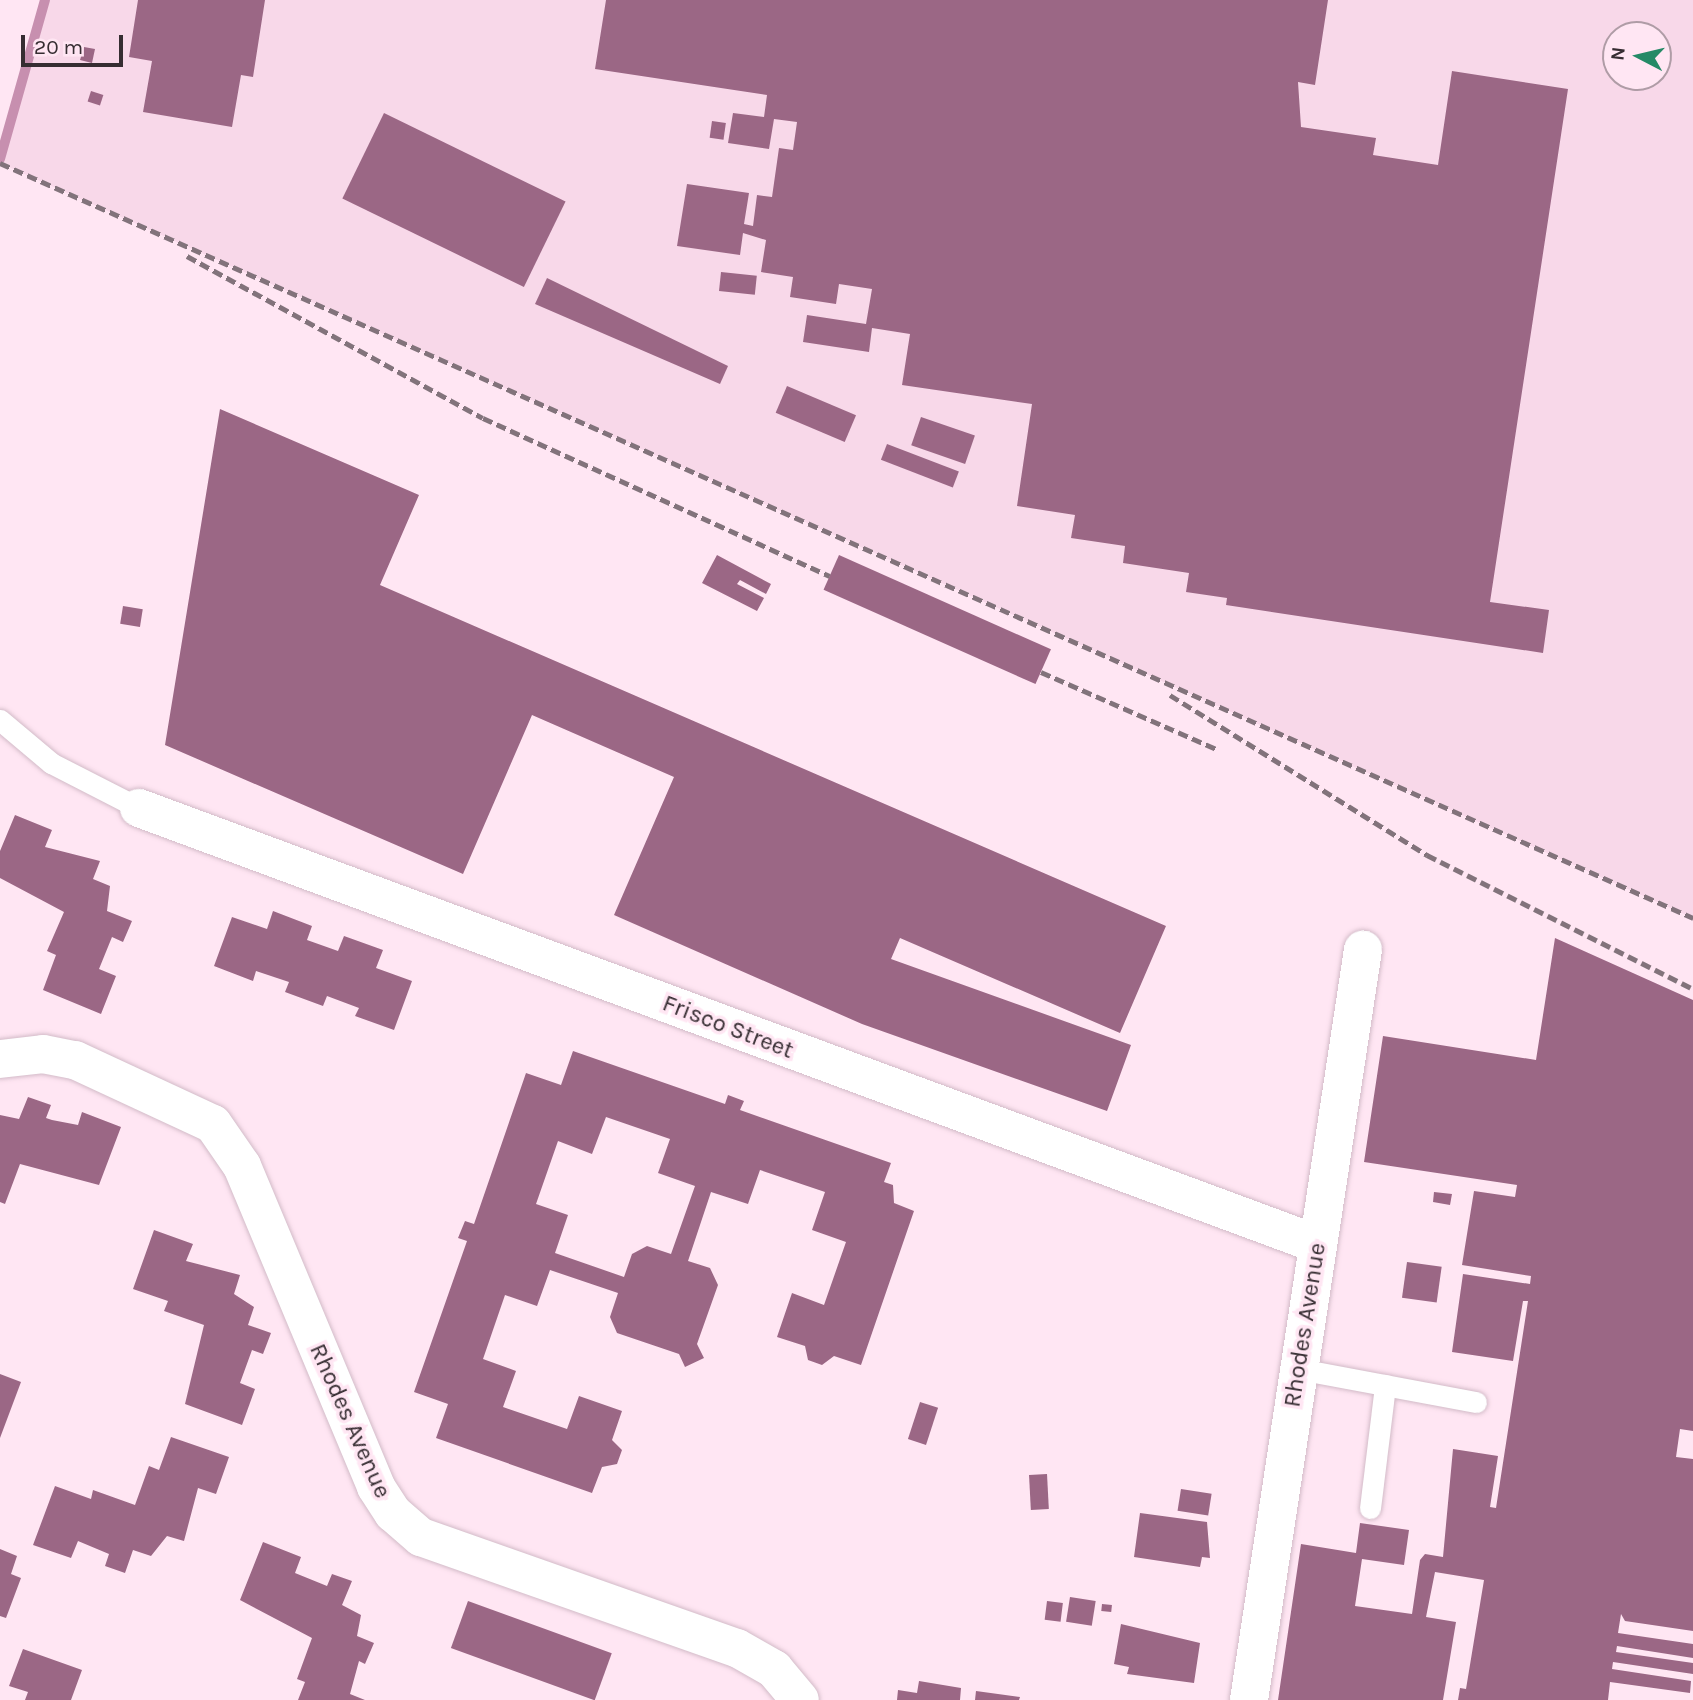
<!DOCTYPE html>
<style>
body{margin:0}
#map{position:relative;width:1693px;height:1700px;overflow:hidden;background:#ffe6f3;font-family:Karla,sans-serif}
div>[style]{position:absolute}
[style*='--x']{left:calc(var(--x)*1px);top:calc(var(--y)*1px);width:calc(var(--w)*1px);rotate:calc(var(--a)*1deg)}
.built>*{inset:0;background:#f8d8e9}
.stream>*{height:10px;margin:-5px;padding:0 5px;transform-origin:5px;border-radius:5px;background:#c78faf}
.building>*{inset:0;background:#9b6785;transform-origin:0 0}
.roads{filter:drop-shadow(0 0 2px #d3bbc8) drop-shadow(0 0 2px #d3bbc8)}
.service>*{height:21px;margin:-10.5px;padding:0 10.5px;transform-origin:10.5px;border-radius:10.5px;background:#fff}
.minor>*{height:38px;margin:-19px;padding:0 19px;transform-origin:19px;border-radius:19px;background:#fff}
.rail>*{height:5px;margin-top:-2.5px;transform-origin:0;background:repeating-linear-gradient(90deg,#82737b 0 10px,transparent 0 15px)}
span{translate:-50% -50%;white-space:nowrap;text-align:center;line-height:1.15;-webkit-text-stroke:7px #ffe6f3;paint-order:stroke}
.street-label{font-size:24px;color:#362d32}
.north{position:absolute;left:1602px;top:21px;width:70px;height:70px;box-sizing:border-box;background:#ffe6f3;border:2px solid #af9ca6;border-radius:50%;rotate:277deg;font-size:19px;font-weight:700;line-height:28px;text-align:center;color:#362d32}
.north::after{content:'';display:block;margin:auto;width:24px;height:32px;background:#248a66;clip-path:polygon(50% 0,100% 100%,50% 72%,0 100%)}
.scale{position:absolute;left:21px;top:35px;width:102px;height:32px;box-sizing:border-box;border:4px solid #362d32;border-top:0;padding-left:9px;font-size:21px;line-height:24px;white-space:nowrap;color:#362d32;-webkit-text-stroke:5px #ffe6f3;paint-order:stroke}
</style>
<div id="map">
<div class="built">
<i style="clip-path:polygon(evenodd,45px 0,1693px 0,1693px 918px,0 163px,45px 0,1616px 35px,1658px 35px,1658px 77px,1616px 77px,1616px 35px)"></i>
</div>
<div class="stream">
<i style="--x:0;--y:159;--w:165;--a:-74.2"></i>
</div>
<div class="building">
<i style="clip-path:polygon(138px 0,265px 0,253px 77px,241px 75px,232px 127px,143px 112px,152px 61px,129px 57px)"></i>
<i style="clip-path:polygon(606px 0,1328px 0,1315px 85px,1298px 82px,1301px 127px,1376px 138px,1373px 155px,1438px 165px,1452px 71px,1568px 89px,1490px 602px,1549px 610px,1543px 653px,1226px 605px,1227px 598px,1186px 592px,1189px 573px,1123px 563px,1125px 546px,1071px 538px,1075px 515px,1017px 506px,1032px 404px,902px 385px,910px 334px,872px 328px,869px 352px,803px 342px,807px 315px,866px 324px,872px 289px,839px 284px,836px 304px,790px 297px,793px 277px,761px 272px,766px 240px,743px 233px,740px 255px,677px 246px,687px 184px,749px 193px,744px 224px,753px 226px,757px 195px,772px 197px,779px 148px,793px 150px,797px 122px,774px 119px,769px 149px,728px 143px,733px 113px,764px 117px,767px 95px,595px 69px)"></i>
<i style="clip-path:polygon(84px 47px,95px 49px,92px 63px,80px 60px)"></i>
<i style="left:91px;top:91px;width:13px;height:11px;rotate:18deg"></i>
<i style="left:384px;top:113px;width:202px;height:95px;rotate:26deg"></i>
<i style="left:712px;top:121px;width:14px;height:17px;rotate:8deg"></i>
<i style="left:721px;top:272px;width:36px;height:19px;rotate:6deg"></i>
<i style="clip-path:polygon(547px 278px,728px 366px,720px 384px,535px 304px)"></i>
<i style="left:787px;top:386px;width:75px;height:29px;rotate:23deg"></i>
<i style="clip-path:polygon(220px 409px,419px 495px,380px 585px,1166px 926px,1120px 1033px,900px 938px,891px 959px,1131px 1045px,1107px 1111px,862px 1024px,614px 915px,674px 777px,532px 715px,463px 874px,165px 745px)"></i>
<i style="left:921px;top:417px;width:57px;height:30px;rotate:19deg"></i>
<i style="left:887px;top:444px;width:77px;height:17px;rotate:21deg"></i>
<i style="clip-path:polygon(717px 555px,771px 584px,766px 594px,740px 580px,737px 584px,764px 598px,757px 611px,702px 583px)"></i>
<i style="left:839px;top:555px;width:232px;height:38px;rotate:24deg"></i>
<i style="left:123px;top:606px;width:20px;height:18px;rotate:9deg"></i>
<i style="clip-path:polygon(15px 815px,52px 830px,45px 847px,100px 861px,93px 879px,110px 886px,107px 911px,132px 921px,123px 942px,112px 937px,99px 969px,116px 976px,101px 1014px,43px 990px,56px 955px,47px 951px,64px 912px,0 878px,0 851px)"></i>
<i style="clip-path:polygon(273px 911px,312px 926px,307px 940px,338px 951px,344px 936px,383px 950px,376px 968px,412px 981px,394px 1030px,355px 1016px,359px 1008px,327px 996px,323px 1006px,285px 992px,289px 982px,256px 971px,253px 981px,214px 966px,232px 917px,267px 929px)"></i>
<i style="clip-path:polygon(1555px 938px,1693px 1000px,1693px 1431px,1680px 1429px,1676px 1457px,1693px 1459px,1693px 1631px,1625px 1621px,1621px 1614px,1618px 1633px,1693px 1644px,1693px 1658px,1617px 1646px,1616px 1652px,1693px 1663px,1693px 1674px,1613px 1662px,1612px 1669px,1691px 1681px,1690px 1693px,1610px 1682px,1608px 1700px,1458px 1700px,1460px 1688px,1466px 1689px,1484px 1580px,1435px 1572px,1426px 1617px,1456px 1622px,1443px 1700px,1278px 1700px,1301px 1544px,1356px 1553px,1360px 1523px,1409px 1530px,1404px 1565px,1362px 1559px,1355px 1606px,1412px 1614px,1420px 1560px,1425px 1554px,1443px 1557px,1453px 1449px,1498px 1456px,1490px 1507px,1496px 1508px,1528px 1301px,1523px 1301px,1513px 1361px,1452px 1352px,1463px 1274px,1530px 1284px,1531px 1276px,1462px 1265px,1474px 1191px,1515px 1197px,1517px 1185px,1364px 1162px,1383px 1036px,1536px 1060px)"></i>
<i style="clip-path:polygon(evenodd,573px 1051px,725px 1104px,728px 1095px,744px 1101px,740px 1110px,891px 1163px,884px 1182px,893px 1185px,894px 1203px,914px 1211px,861px 1365px,834px 1356px,822px 1365px,808px 1360px,805px 1346px,777px 1337px,792px 1293px,824px 1305px,846px 1242px,812px 1230px,825px 1192px,760px 1170px,748px 1204px,711px 1192px,688px 1261px,710px 1268px,718px 1285px,697px 1344px,704px 1358px,685px 1367px,679px 1354px,617px 1333px,610px 1317px,618px 1293px,550px 1270px,537px 1306px,505px 1295px,483px 1359px,516px 1371px,503px 1407px,567px 1429px,579px 1396px,622px 1411px,612px 1440px,622px 1450px,617px 1464px,602px 1467px,592px 1493px,436px 1438px,448px 1404px,414px 1392px,467px 1241px,458px 1238px,465px 1221px,474px 1224px,526px 1073px,561px 1085px,573px 1051px,606px 1117px,670px 1139px,658px 1173px,695px 1186px,671px 1254px,647px 1246px,632px 1254px,624px 1277px,555px 1253px,568px 1215px,536px 1204px,558px 1141px,592px 1154px,606px 1117px)"></i>
<i style="clip-path:polygon(28px 1097px,51px 1105px,46px 1118px,52px 1120px,78px 1125px,82px 1112px,121px 1127px,99px 1185px,20px 1164px,5px 1204px,0 1202px,0 1115px,19px 1119px)"></i>
<i style="clip-path:polygon(1434px 1192px,1452px 1194px,1450px 1205px,1433px 1202px)"></i>
<i style="clip-path:polygon(154px 1230px,193px 1244px,186px 1261px,240px 1275px,234px 1294px,254px 1307px,248px 1325px,271px 1333px,263px 1354px,252px 1350px,240px 1383px,255px 1389px,242px 1425px,185px 1404px,204px 1325px,164px 1311px,168px 1301px,133px 1289px)"></i>
<i style="left:1407px;top:1262px;width:35px;height:36px;rotate:8deg"></i>
<i style="clip-path:polygon(0 1374px,21px 1382px,0 1438px)"></i>
<i style="left:920px;top:1402px;width:19px;height:39px;rotate:18deg"></i>
<i style="clip-path:polygon(171px 1437px,229px 1457px,216px 1494px,198px 1488px,184px 1541px,167px 1536px,151px 1556px,133px 1550px,125px 1573px,105px 1566px,109px 1554px,78px 1541px,71px 1558px,33px 1545px,55px 1486px,91px 1499px,93px 1490px,135px 1505px,149px 1466px,159px 1470px)"></i>
<i style="left:1047px;top:1474px;width:35px;height:18px;rotate:87deg"></i>
<i style="left:1181px;top:1489px;width:31px;height:22px;rotate:9deg"></i>
<i style="clip-path:polygon(1140px 1513px,1207px 1522px,1210px 1558px,1202px 1557px,1200px 1567px,1134px 1557px)"></i>
<i style="clip-path:polygon(263px 1542px,301px 1557px,295px 1573px,327px 1586px,332px 1574px,352px 1581px,342px 1605px,361px 1615px,357px 1636px,374px 1643px,365px 1664px,359px 1661px,350px 1694px,365px 1700px,298px 1700px,305px 1682px,297px 1679px,312px 1638px,240px 1600px)"></i>
<i style="clip-path:polygon(0 1549px,17px 1556px,11px 1574px,21px 1578px,6px 1618px,0 1616px)"></i>
<i style="left:1070px;top:1597px;width:26px;height:25px;rotate:9deg"></i>
<i style="left:468px;top:1601px;width:153px;height:50px;rotate:20deg"></i>
<i style="left:1047px;top:1601px;width:16px;height:19px;rotate:7deg"></i>
<i style="left:1102px;top:1604px;width:10px;height:7px;rotate:6deg"></i>
<i style="clip-path:polygon(1121px 1624px,1200px 1643px,1194px 1683px,1127px 1674px,1129px 1667px,1114px 1664px)"></i>
<i style="clip-path:polygon(23px 1649px,82px 1670px,71px 1700px,25px 1700px,28px 1692px,9px 1686px)"></i>
<i style="clip-path:polygon(919px 1681px,961px 1688px,960px 1700px,897px 1700px,898px 1690px,917px 1693px)"></i>
<i style="clip-path:polygon(976px 1691px,1020px 1697px,1019px 1700px,975px 1700px)"></i>
</div>
<div class="roads">
<div class="service">
<i style="--x:0;--y:720;--w:67;--a:40.1"></i>
<i style="--x:51;--y:763;--w:99;--a:27.1"></i>
<i style="--x:1299;--y:1369;--w:180;--a:10.6"></i>
<i style="--x:1370;--y:1508;--w:124;--a:-83"></i>
</div>
<div class="minor">
<i style="--x:139;--y:808;--w:1256;--a:20.31"></i>
<i style="--x:0;--y:1059;--w:43;--a:-6.6"></i>
<i style="--x:43;--y:1054;--w:33;--a:11"></i>
<i style="--x:75;--y:1060;--w:152;--a:24.9"></i>
<i style="--x:213;--y:1124;--w:51;--a:55.4"></i>
<i style="--x:242;--y:1166;--w:348;--a:67.3"></i>
<i style="--x:376;--y:1487;--w:31;--a:57"></i>
<i style="--x:393;--y:1513;--w:37;--a:41"></i>
<i style="--x:421;--y:1537;--w:335;--a:19.4"></i>
<i style="--x:737;--y:1648;--w:43;--a:29.6"></i>
<i style="--x:774;--y:1669;--w:40;--a:50"></i>
<i style="--x:1249;--y:1700;--w:759;--a:-81.36"></i>
</div>
</div>
<div class="rail">
<i style="--x:0;--y:163;--w:1854;--a:24.03"></i>
<i style="--x:187;--y:256;--w:337;--a:28.7"></i>
<i style="--x:483;--y:418;--w:381;--a:24.5"></i>
<i style="--x:1041;--y:672;--w:194;--a:23.7"></i>
<i style="--x:1170;--y:695;--w:303;--a:31.9"></i>
<i style="--x:1427;--y:855;--w:298;--a:26.7"></i>
</div>
<div class="street-label">
<span style="left:728px;top:1027px;rotate:21deg">Frisco Street</span>
<span style="left:1305px;top:1325px;rotate:-81deg">Rhodes Avenue</span>
<span style="left:350px;top:1421px;rotate:66deg">Rhodes Avenue</span>
</div>
<div class="north">N</div>
<div class="scale">20 m</div>
</div>
